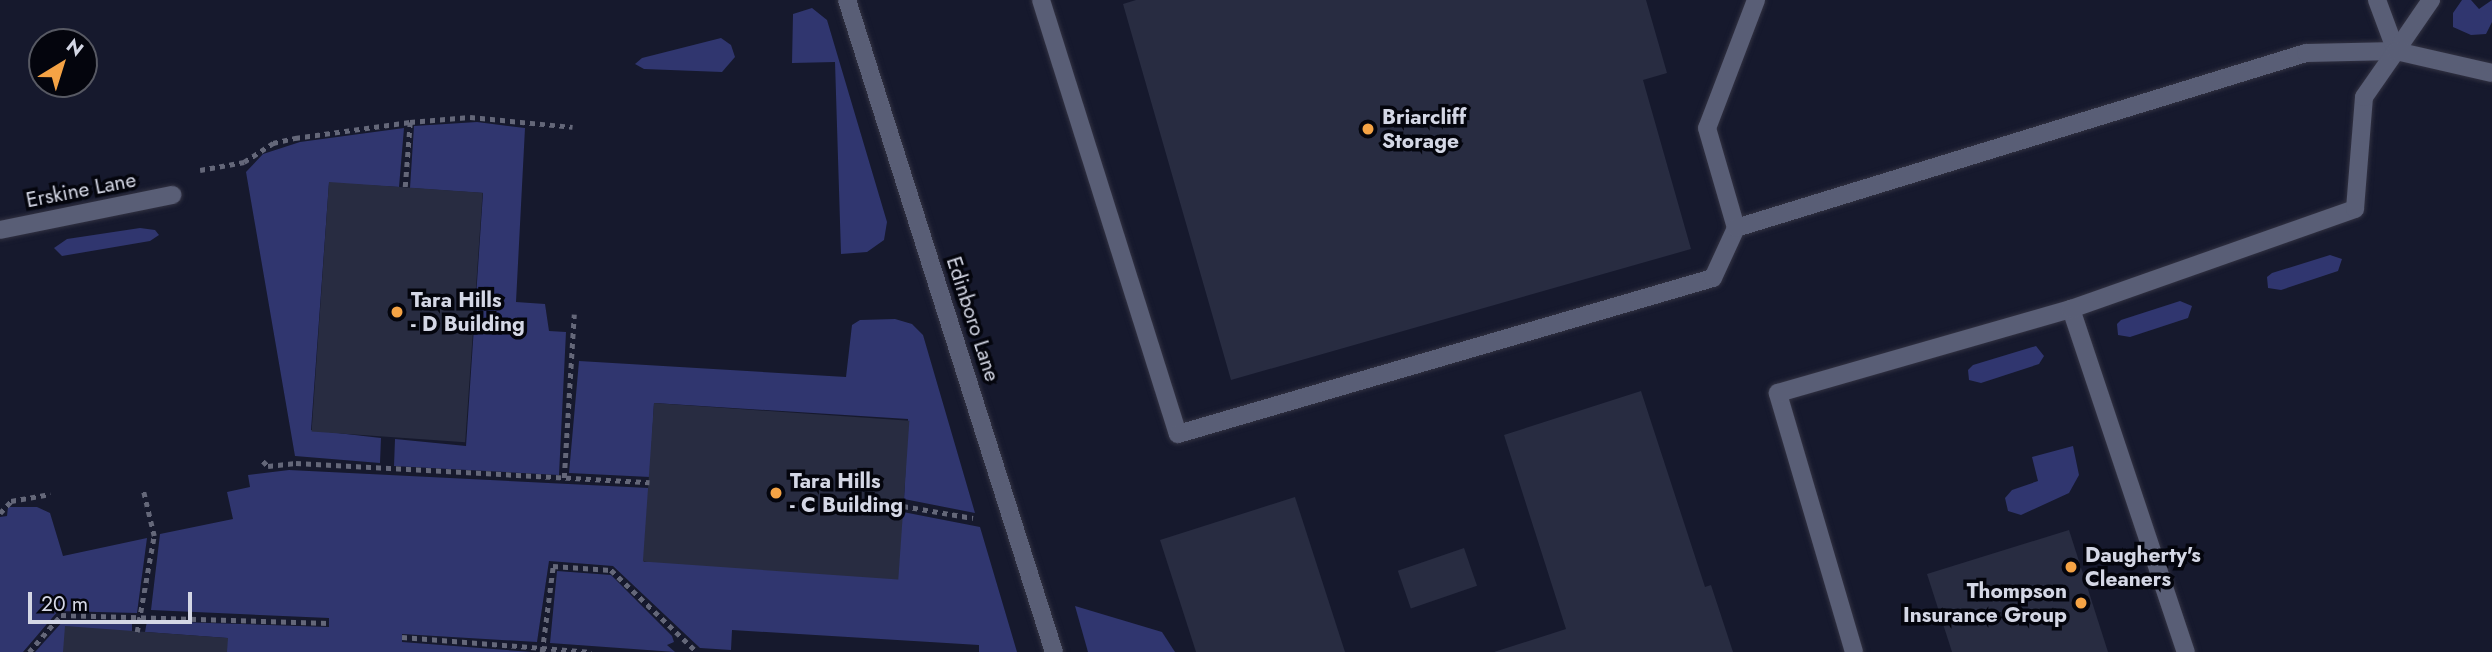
<!DOCTYPE html>
<style>
body{margin:0}
#map{position:relative;width:2492px;height:652px;overflow:hidden;background:#16192d;font-family:Jost,sans-serif}
div>[style]{position:absolute}
[style*='--x']{left:calc(var(--x)*1px);top:calc(var(--y)*1px);width:calc(var(--w)*1px);rotate:calc(var(--a)*1deg)}
.green>*{inset:0;background:#30366f}
.building>*{inset:0;background:#282c41;transform-origin:0 0}
.path>*{height:4.5px;margin-top:-2.25px;transform-origin:0;background:repeating-linear-gradient(90deg,#646779 0 5px,transparent 0 10px)}
.roads{filter:drop-shadow(0 0 2px #323242) drop-shadow(0 0 2px #323242)}
.lane>*{height:18px;margin:-9px;padding:0 9px;transform-origin:9px;border-radius:9px;background:#595e76}
.street>*{height:18px;margin:-9px;padding:0 9px;transform-origin:9px;border-radius:9px;background:#595e76}
.dots>*{width:19px;height:19px;translate:-50% -50%;box-sizing:border-box;border:4px solid #04050d;border-radius:50%}
span{translate:-50% -50%;white-space:nowrap;text-align:center;line-height:1.15;-webkit-text-stroke:7px #04050d;paint-order:stroke}
.poi-label{font-size:21px;color:#d4d7e5;font-weight:700}
.left{translate:0 -50%;text-align:left}
.right{translate:-100% -50%;text-align:right}
.street-label{font-size:21px;color:#d4d7e5}
.north{position:absolute;left:28px;top:28px;width:70px;height:70px;box-sizing:border-box;background:#04050d;border:2px solid #575963;border-radius:50%;rotate:38deg;font-size:19px;font-weight:700;line-height:28px;text-align:center;color:#d4d7e5}
.north::after{content:'';display:block;margin:auto;width:24px;height:32px;background:#f5a345;clip-path:polygon(50% 0,100% 100%,50% 72%,0 100%)}
.scale{position:absolute;left:28px;top:592px;width:164px;height:32px;box-sizing:border-box;border:4px solid #d4d7e5;border-top:0;padding-left:9px;font-size:21px;line-height:24px;white-space:nowrap;color:#d4d7e5;-webkit-text-stroke:5px #04050d;paint-order:stroke}
</style>
<div id="map">
<div class="green">
<i style="clip-path:polygon(2462px 0,2471px 0,2479px 9px,2492px 0,2492px 22px,2486px 34px,2471px 35px,2453px 27px,2453px 13px)"></i>
<i style="clip-path:polygon(812px 8px,827px 20px,887px 222px,884px 240px,867px 252px,841px 254px,835px 62px,792px 63px,793px 14px)"></i>
<i style="clip-path:polygon(721px 38px,731px 45px,735px 57px,722px 72px,644px 69px,635px 64px,642px 58px)"></i>
<i style="clip-path:polygon(477px 122px,525px 128px,516px 302px,545px 304px,549px 331px,566px 332px,559px 475px,394px 466px,395px 439px,466px 446px,483px 193px,410px 188px,414px 126px)"></i>
<i style="clip-path:polygon(404px 128px,399px 187px,329px 183px,311px 430px,381px 438px,380px 463px,295px 456px,246px 172px,263px 154px,300px 142px)"></i>
<i style="clip-path:polygon(140px 228px,155px 230px,159px 235px,150px 241px,62px 256px,54px 248px,67px 239px)"></i>
<i style="clip-path:polygon(2330px 255px,2342px 259px,2338px 271px,2281px 290px,2268px 288px,2267px 277px,2272px 273px)"></i>
<i style="clip-path:polygon(2180px 301px,2192px 306px,2188px 318px,2130px 337px,2118px 335px,2117px 324px,2121px 320px)"></i>
<i style="clip-path:polygon(895px 319px,912px 324px,923px 335px,975px 513px,904px 499px,908px 419px,654px 403px,650px 477px,569px 473px,579px 361px,846px 377px,852px 325px,860px 320px)"></i>
<i style="clip-path:polygon(2036px 346px,2044px 356px,2039px 364px,1981px 383px,1969px 380px,1968px 370px,1973px 365px)"></i>
<i style="clip-path:polygon(2073px 446px,2079px 475px,2069px 493px,2021px 515px,2008px 511px,2005px 498px,2012px 490px,2038px 481px,2032px 457px)"></i>
<i style="clip-path:polygon(289px 470px,649px 488px,644px 562px,903px 512px,980px 527px,1017px 652px,979px 652px,979px 645px,732px 630px,731px 650px,700px 648px,613px 566px,549px 561px,537px 642px,402px 634px,402px 642px,532px 652px,227px 652px,227px 638px,145px 632px,147px 621px,329px 627px,329px 618px,151px 610px,160px 534px,233px 519px,227px 492px,250px 487px,248px 475px)"></i>
<i style="clip-path:polygon(8px 507px,37px 507px,50px 513px,63px 556px,147px 538px,137px 613px,58px 611px,23px 652px,0 652px,0 517px,7px 516px)"></i>
<i style="clip-path:polygon(557px 571px,611px 575px,672px 636px,674px 642px,667px 645px,675px 652px,550px 643px)"></i>
<i style="clip-path:polygon(1075px 606px,1162px 632px,1175px 652px,1088px 652px)"></i>
<i style="clip-path:polygon(64px 620px,132px 622px,132px 631px,63px 652px,35px 652px)"></i>
</div>
<div class="building">
<i style="clip-path:polygon(1136px 0,1646px 0,1667px 73px,1643px 80px,1691px 249px,1231px 380px,1123px 4px)"></i>
<i style="left:329px;top:182px;width:154px;height:250px;rotate:4deg"></i>
<i style="clip-path:polygon(1641px 391px,1705px 587px,1711px 585px,1733px 652px,1494px 652px,1566px 629px,1504px 435px)"></i>
<i style="left:654px;top:403px;width:256px;height:159px;rotate:4deg"></i>
<i style="clip-path:polygon(1295px 497px,1345px 652px,1196px 652px,1160px 540px)"></i>
<i style="clip-path:polygon(2069px 530px,2108px 652px,1952px 652px,1927px 574px)"></i>
<i style="left:1464px;top:548px;width:40px;height:70px;rotate:71deg"></i>
<i style="clip-path:polygon(65px 626px,228px 638px,227px 652px,63px 652px)"></i>
</div>
<div class="path">
<i style="--x:200;--y:170;--w:45;--a:-10.3"></i>
<i style="--x:244;--y:162;--w:35;--a:-33"></i>
<i style="--x:273;--y:143;--w:23;--a:-13"></i>
<i style="--x:295;--y:138;--w:116;--a:-7.9"></i>
<i style="--x:410;--y:122;--w:60;--a:-4.8"></i>
<i style="--x:470;--y:117;--w:103;--a:5.5"></i>
<i style="--x:405;--y:187;--w:65;--a:-85.6"></i>
<i style="--x:263;--y:461;--w:7;--a:45"></i>
<i style="--x:268;--y:466;--w:28;--a:-6"></i>
<i style="--x:296;--y:463;--w:354;--a:3.1"></i>
<i style="--x:564;--y:478;--w:164;--a:-86.5"></i>
<i style="--x:903;--y:506;--w:71;--a:9.7"></i>
<i style="--x:0;--y:513;--w:16;--a:-47"></i>
<i style="--x:11;--y:501;--w:40;--a:-10"></i>
<i style="--x:137;--y:632;--w:97;--a:-80"></i>
<i style="--x:154;--y:536;--w:47;--a:-103.4"></i>
<i style="--x:402;--y:637;--w:190;--a:4.5"></i>
<i style="--x:29;--y:652;--w:49;--a:-49.1"></i>
<i style="--x:61;--y:615;--w:268;--a:1.7"></i>
<i style="--x:542;--y:652;--w:87;--a:-82.7"></i>
<i style="--x:553;--y:566;--w:58;--a:3.9"></i>
<i style="--x:611;--y:570;--w:119;--a:43.6"></i>
</div>
<div class="roads">
<div class="lane">
<i style="--x:1041;--y:0;--w:455;--a:72.5"></i>
<i style="--x:1178;--y:434;--w:557;--a:-16.26"></i>
<i style="--x:1713;--y:278;--w:55;--a:-65.3"></i>
<i style="--x:1756;--y:0;--w:137;--a:110.9"></i>
<i style="--x:1707;--y:128;--w:104;--a:73.8"></i>
<i style="--x:1736;--y:228;--w:596;--a:-17.07"></i>
<i style="--x:2306;--y:53;--w:90;--a:-1.3"></i>
<i style="--x:2377;--y:0;--w:54;--a:69.6"></i>
<i style="--x:2396;--y:51;--w:62;--a:-55.5"></i>
<i style="--x:2071;--y:309;--w:362;--a:71.5"></i>
<i style="--x:1854;--y:652;--w:270;--a:-106.4"></i>
<i style="--x:1778;--y:393;--w:305;--a:-16"></i>
<i style="--x:2071;--y:309;--w:301;--a:-19.4"></i>
<i style="--x:2355;--y:209;--w:112;--a:-85.4"></i>
<i style="--x:2364;--y:97;--w:56;--a:-55.2"></i>
<i style="--x:2396;--y:51;--w:98;--a:12.9"></i>
</div>
<div class="street">
<i style="--x:847;--y:0;--w:684;--a:72.39"></i>
<i style="--x:0;--y:230;--w:176;--a:-11.5"></i>
</div>
</div>
<div class="dots">
<i style="left:1368px;top:129px;background:#f5a345"></i>
<i style="left:397px;top:312px;background:#f5a345"></i>
<i style="left:776px;top:493px;background:#f5a345"></i>
<i style="left:2071px;top:567px;background:#f5a345"></i>
<i style="left:2081px;top:603px;background:#f5a345"></i>
</div>
<div class="poi-label">
<span class="left" style="left:1382px;top:129px">Briarcliff<br>Storage</span>
<span class="left" style="left:411px;top:312px">Tara Hills<br>- D Building</span>
<span class="left" style="left:790px;top:493px">Tara Hills<br>- C Building</span>
<span class="left" style="left:2085px;top:567px">Daugherty's<br>Cleaners</span>
<span class="right" style="left:2067px;top:603px">Thompson<br>Insurance Group</span>
</div>
<div class="street-label">
<span style="left:81px;top:190px;rotate:-11deg">Erskine Lane</span>
<span style="left:973px;top:319px;rotate:72deg">Edinboro Lane</span>
</div>
<div class="north">N</div>
<div class="scale">20 m</div>
</div>
